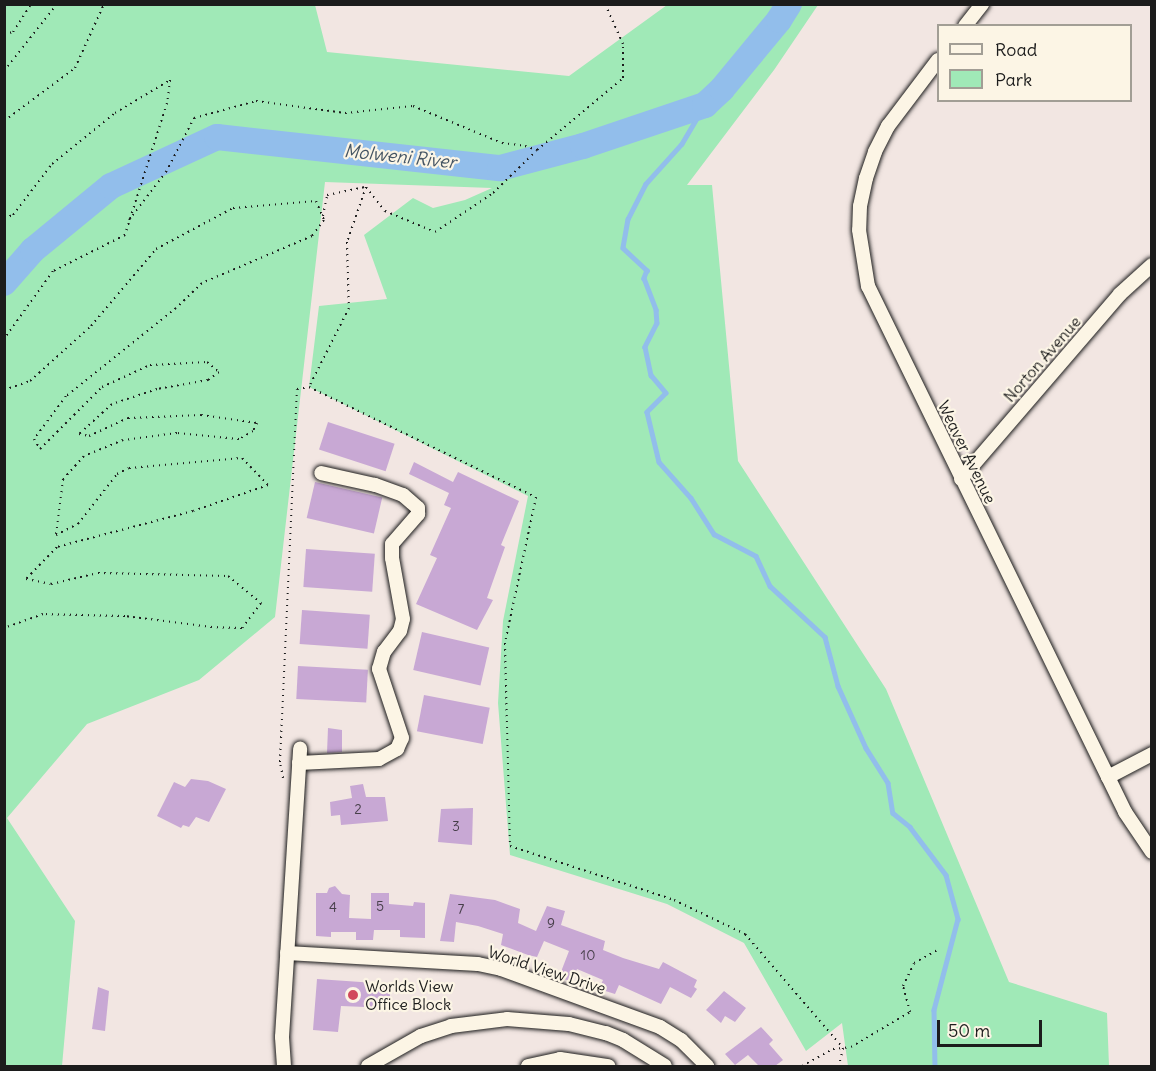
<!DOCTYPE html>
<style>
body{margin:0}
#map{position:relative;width:1156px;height:1071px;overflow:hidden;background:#f2e6e2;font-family:Delius,sans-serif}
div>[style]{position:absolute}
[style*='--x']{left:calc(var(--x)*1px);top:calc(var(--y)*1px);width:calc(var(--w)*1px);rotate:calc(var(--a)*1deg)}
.green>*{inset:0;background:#a0e9b7}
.stream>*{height:4.5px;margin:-2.25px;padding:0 2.25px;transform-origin:2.25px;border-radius:2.25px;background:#92beeb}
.river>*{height:26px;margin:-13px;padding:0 13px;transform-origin:13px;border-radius:13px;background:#92beeb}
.building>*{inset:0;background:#c8a8d4;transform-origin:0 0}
.path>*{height:2px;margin-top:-1px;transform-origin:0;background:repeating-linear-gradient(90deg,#1c1c1c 0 1.5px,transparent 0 6px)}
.roads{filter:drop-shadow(0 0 2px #1c1c1c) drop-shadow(0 0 2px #1c1c1c)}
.minor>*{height:14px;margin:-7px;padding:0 7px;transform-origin:7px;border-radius:7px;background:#fcf5e5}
.dots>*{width:16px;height:16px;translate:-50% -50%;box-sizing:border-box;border:3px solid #fcf5e5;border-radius:50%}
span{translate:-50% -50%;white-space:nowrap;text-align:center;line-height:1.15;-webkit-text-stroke:4.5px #fcf5e5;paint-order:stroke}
.number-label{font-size:14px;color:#473f4a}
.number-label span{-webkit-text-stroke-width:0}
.street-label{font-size:16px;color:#1c1c1c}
.poi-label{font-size:16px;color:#1c1c1c}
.left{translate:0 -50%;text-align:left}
.water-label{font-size:18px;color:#455564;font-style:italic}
.frame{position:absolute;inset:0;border:6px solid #1c1c1c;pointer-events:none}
.legend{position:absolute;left:937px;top:24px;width:195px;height:78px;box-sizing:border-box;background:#fcf5e5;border:2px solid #a29e95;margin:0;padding:8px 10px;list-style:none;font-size:18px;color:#1c1c1c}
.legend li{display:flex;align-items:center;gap:12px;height:30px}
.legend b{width:30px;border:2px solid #a29e95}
.scale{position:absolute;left:937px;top:1020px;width:105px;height:27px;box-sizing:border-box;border:3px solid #1c1c1c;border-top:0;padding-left:8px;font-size:18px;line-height:21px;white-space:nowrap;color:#1c1c1c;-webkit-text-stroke:4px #fcf5e5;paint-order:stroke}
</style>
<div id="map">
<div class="green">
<i style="clip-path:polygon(5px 4px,315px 5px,327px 52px,569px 76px,667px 5px,818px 5px,774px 70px,687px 185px,712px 185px,738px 461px,886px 689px,1009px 982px,1107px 1013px,1109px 1066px,848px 1066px,842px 1023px,806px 1051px,744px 943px,667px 904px,510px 855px,498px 703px,503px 621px,528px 496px,309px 387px,319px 306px,387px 299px,364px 235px,413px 198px,433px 208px,465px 200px,492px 188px,325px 182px,275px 617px,199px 680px,87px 724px,7px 818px,75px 921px,62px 1066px,5px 1066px)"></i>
</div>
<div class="stream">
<i style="--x:705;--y:105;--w:45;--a:120.5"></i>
<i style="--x:682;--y:144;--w:54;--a:132"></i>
<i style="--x:646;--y:184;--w:39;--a:117"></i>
<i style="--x:628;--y:219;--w:29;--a:100"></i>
<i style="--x:623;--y:248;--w:33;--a:43"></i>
<i style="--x:647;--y:270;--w:9;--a:111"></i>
<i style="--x:644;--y:278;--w:34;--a:69"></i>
<i style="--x:656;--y:310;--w:13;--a:86"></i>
<i style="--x:657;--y:323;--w:27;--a:117"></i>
<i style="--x:645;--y:347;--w:29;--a:78"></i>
<i style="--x:651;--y:375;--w:23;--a:50"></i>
<i style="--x:666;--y:393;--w:27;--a:135"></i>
<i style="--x:647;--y:412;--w:51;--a:76.5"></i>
<i style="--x:659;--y:462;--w:48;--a:48.4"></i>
<i style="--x:691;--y:498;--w:43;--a:57.4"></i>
<i style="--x:714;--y:534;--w:47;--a:27.6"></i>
<i style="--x:756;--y:556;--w:33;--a:65"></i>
<i style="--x:770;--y:586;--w:75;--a:42.8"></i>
<i style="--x:825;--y:637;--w:51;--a:75.1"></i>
<i style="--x:838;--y:686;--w:68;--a:65.7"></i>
<i style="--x:866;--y:748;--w:41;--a:57.8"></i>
<i style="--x:888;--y:783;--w:30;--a:81"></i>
<i style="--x:893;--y:813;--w:22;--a:39"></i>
<i style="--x:910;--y:827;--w:60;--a:53.1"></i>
<i style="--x:946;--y:875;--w:46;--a:74.7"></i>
<i style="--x:958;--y:919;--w:94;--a:104.8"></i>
<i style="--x:934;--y:1010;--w:56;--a:89"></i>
</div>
<div class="river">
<i style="--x:4;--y:283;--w:44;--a:-48.7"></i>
<i style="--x:33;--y:250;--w:101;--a:-39.4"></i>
<i style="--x:111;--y:186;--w:117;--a:-24.8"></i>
<i style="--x:217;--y:137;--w:285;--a:6.3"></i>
<i style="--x:500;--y:168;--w:86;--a:-14.8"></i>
<i style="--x:583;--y:146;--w:129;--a:-18.6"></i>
<i style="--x:705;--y:105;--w:23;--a:-43"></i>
<i style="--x:722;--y:89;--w:89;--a:-50.4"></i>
<i style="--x:779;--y:20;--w:19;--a:-58"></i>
</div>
<div class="building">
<i style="left:328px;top:422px;width:70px;height:29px;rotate:18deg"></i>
<i style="clip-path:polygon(414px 462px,453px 482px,458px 472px,519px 501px,501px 545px,505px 547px,487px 598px,493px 600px,477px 630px,416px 604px,437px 558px,430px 555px,451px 508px,444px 505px,449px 493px,409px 474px)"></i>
<i style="left:315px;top:482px;width:69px;height:37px;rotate:13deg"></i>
<i style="left:306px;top:549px;width:69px;height:38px;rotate:4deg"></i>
<i style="left:302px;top:610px;width:68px;height:34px;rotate:4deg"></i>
<i style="left:422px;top:632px;width:69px;height:39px;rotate:13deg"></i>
<i style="left:298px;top:666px;width:70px;height:33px;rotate:3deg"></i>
<i style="left:424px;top:695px;width:67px;height:37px;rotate:11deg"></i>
<i style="clip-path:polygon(328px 728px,342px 730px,342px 752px,327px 753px)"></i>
<i style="clip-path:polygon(191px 779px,208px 781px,226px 789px,209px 822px,196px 817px,189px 827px,183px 825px,181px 828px,157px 816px,174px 782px,185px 787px)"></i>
<i style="clip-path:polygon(363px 784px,366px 797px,385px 797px,388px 821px,341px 825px,340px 815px,331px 816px,330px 802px,352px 798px,350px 786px)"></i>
<i style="clip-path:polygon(473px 808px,472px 845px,438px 842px,441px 809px)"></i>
<i style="clip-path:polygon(335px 886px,342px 894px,350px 895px,349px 918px,371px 919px,371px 893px,389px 893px,389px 904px,413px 906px,414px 902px,425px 903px,425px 938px,400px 937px,400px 930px,374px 930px,373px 940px,356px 940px,356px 932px,331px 932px,331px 937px,316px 936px,316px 893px,327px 893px,329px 888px)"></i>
<i style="clip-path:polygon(450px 894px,495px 900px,520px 909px,518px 923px,536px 931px,547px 906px,565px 911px,561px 925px,605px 941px,603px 950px,623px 958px,659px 969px,663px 962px,697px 980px,694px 987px,697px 989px,691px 998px,670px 987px,661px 1004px,619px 985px,615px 994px,599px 989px,603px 980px,577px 969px,572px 982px,559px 977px,569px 951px,544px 941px,537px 957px,528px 955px,501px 945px,503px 934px,478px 926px,456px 922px,454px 942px,440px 941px)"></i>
<i style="clip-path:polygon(317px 979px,390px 984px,390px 1008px,341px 1006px,338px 1032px,313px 1030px)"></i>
<i style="clip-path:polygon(98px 987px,109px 991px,105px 1031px,92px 1029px)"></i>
<i style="clip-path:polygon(724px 991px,746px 1008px,735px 1022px,725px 1016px,721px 1023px,706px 1010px)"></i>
<i style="clip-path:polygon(761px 1027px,773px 1040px,769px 1044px,783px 1060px,775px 1066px,759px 1066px,748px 1055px,735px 1065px,725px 1054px)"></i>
</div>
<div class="path">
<i style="--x:4;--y:34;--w:9;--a:-13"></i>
<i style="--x:13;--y:32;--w:33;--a:-57"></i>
<i style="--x:4;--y:71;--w:85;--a:-51.7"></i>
<i style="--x:4;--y:121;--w:89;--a:-36.7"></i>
<i style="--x:75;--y:68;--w:70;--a:-65.6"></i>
<i style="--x:366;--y:187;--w:58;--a:109.1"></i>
<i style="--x:347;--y:242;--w:66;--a:88.3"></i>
<i style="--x:349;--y:308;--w:89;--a:116.9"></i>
<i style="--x:309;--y:387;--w:252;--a:25.9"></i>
<i style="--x:536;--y:497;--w:149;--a:102"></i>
<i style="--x:505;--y:643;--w:203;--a:88.6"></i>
<i style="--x:510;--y:846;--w:173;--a:18.2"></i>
<i style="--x:674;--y:900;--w:79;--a:25.6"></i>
<i style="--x:745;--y:934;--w:150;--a:49.3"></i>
<i style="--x:843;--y:1048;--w:18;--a:103"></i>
<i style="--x:323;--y:216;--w:21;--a:-79"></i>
<i style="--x:327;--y:195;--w:40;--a:-12"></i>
<i style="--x:366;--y:187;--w:31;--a:52"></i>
<i style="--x:385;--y:211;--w:54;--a:22.8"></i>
<i style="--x:435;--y:232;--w:70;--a:-33.9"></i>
<i style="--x:493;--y:193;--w:60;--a:-44.3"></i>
<i style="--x:4;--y:218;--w:9;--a:-18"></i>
<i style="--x:13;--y:215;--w:64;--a:-52.6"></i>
<i style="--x:52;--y:164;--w:81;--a:-39"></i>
<i style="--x:115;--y:113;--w:64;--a:-31"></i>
<i style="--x:170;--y:80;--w:23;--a:97"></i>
<i style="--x:167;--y:103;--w:139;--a:107.7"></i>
<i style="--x:125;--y:235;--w:80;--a:153.4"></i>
<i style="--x:53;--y:271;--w:84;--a:125.8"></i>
<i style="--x:129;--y:220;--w:61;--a:-52.4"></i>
<i style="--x:166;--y:172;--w:61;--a:-62.6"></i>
<i style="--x:194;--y:118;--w:64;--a:-15.3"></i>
<i style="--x:256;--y:101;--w:90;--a:7.7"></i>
<i style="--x:345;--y:113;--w:68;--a:-5.9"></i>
<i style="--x:413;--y:106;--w:96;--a:22.6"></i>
<i style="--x:502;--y:143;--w:23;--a:7"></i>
<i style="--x:525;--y:146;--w:13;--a:18"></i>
<i style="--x:537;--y:150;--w:112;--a:-39.9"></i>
<i style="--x:623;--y:78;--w:34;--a:-90"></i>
<i style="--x:623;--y:44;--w:44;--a:-114.2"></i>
<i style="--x:4;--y:390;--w:28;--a:-19"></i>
<i style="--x:30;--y:381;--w:82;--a:-42"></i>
<i style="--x:91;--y:326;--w:101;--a:-49.8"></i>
<i style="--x:156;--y:249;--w:87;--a:-28"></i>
<i style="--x:233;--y:208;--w:83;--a:-4.8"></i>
<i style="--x:316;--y:201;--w:21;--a:67"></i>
<i style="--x:324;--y:220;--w:20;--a:127"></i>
<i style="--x:312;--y:236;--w:120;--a:156.9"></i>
<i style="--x:202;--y:283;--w:36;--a:136"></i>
<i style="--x:176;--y:308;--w:141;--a:141.3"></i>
<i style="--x:66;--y:396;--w:54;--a:126.7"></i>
<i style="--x:34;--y:439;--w:12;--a:59"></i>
<i style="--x:40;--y:449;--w:88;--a:-45"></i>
<i style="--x:102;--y:387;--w:53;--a:-24.6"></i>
<i style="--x:150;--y:365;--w:57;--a:-3"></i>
<i style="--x:207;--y:362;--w:16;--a:40"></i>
<i style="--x:219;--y:372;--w:14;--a:144"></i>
<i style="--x:208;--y:380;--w:52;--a:170"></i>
<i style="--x:157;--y:389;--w:47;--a:161.6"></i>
<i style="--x:112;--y:404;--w:45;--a:137.7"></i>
<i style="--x:79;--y:434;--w:10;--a:11"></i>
<i style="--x:89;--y:436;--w:43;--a:-24.8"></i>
<i style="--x:128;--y:418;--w:73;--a:-2.4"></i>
<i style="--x:201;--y:415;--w:57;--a:8.1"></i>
<i style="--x:257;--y:423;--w:9;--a:117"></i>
<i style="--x:253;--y:431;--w:16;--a:150"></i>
<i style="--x:239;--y:439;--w:62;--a:-174.5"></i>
<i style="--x:177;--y:433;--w:54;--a:172.6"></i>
<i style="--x:123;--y:440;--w:42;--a:157.7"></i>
<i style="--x:84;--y:456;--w:31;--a:132"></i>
<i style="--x:63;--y:479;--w:56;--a:97.1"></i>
<i style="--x:56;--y:535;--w:25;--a:-27"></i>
<i style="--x:78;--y:524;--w:63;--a:-52"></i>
<i style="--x:117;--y:474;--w:13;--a:-27"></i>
<i style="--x:129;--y:468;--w:113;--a:-5.1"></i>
<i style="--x:242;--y:458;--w:37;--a:46"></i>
<i style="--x:268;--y:485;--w:79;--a:160.9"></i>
<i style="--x:193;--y:511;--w:141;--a:165.2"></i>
<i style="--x:57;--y:547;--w:45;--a:134.1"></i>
<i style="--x:26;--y:579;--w:25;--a:11"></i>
<i style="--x:51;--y:584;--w:48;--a:-13.2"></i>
<i style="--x:98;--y:573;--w:130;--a:1.3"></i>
<i style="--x:228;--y:576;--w:43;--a:39.3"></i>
<i style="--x:261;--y:603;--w:31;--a:127"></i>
<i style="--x:242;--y:628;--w:30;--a:-178"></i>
<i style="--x:212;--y:627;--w:88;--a:-172.8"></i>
<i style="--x:125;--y:616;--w:82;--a:-178.6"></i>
<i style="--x:43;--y:614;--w:41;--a:160.3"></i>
<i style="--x:283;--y:778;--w:16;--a:-101"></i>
<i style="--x:280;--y:762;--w:373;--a:-87.4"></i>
<i style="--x:297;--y:389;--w:12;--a:-9"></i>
<i style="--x:802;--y:1066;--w:35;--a:-29"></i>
<i style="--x:833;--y:1049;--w:18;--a:-6"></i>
<i style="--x:851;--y:1047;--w:69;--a:-30.7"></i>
<i style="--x:910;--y:1012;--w:27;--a:-105"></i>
<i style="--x:903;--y:986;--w:25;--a:-64"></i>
<i style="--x:914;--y:963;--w:26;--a:-29"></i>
</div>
<div class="roads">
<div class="minor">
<i style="--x:965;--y:26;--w:28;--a:-52"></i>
<i style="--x:938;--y:60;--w:83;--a:127.1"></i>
<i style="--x:888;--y:126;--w:29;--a:117"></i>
<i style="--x:875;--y:152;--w:28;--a:109"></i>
<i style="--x:866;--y:178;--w:29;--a:102"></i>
<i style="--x:860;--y:206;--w:24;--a:92"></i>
<i style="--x:859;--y:230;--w:57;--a:80.9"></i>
<i style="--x:868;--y:286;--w:547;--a:63.95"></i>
<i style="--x:1108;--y:777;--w:39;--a:64"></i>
<i style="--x:1125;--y:812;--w:48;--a:56"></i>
<i style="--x:961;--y:479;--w:244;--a:-49.3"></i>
<i style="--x:1120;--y:294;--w:43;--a:-42.2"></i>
<i style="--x:299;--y:763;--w:80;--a:-2.9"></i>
<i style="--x:379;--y:759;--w:21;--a:-29"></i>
<i style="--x:397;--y:749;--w:12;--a:-66"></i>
<i style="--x:402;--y:738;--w:73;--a:-108.4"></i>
<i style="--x:379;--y:669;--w:18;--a:-74"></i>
<i style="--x:384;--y:652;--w:26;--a:-53"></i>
<i style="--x:400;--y:631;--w:12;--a:-76"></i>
<i style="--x:403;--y:619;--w:62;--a:-100.2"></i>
<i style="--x:392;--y:558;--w:14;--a:-90"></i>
<i style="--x:392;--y:544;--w:40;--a:-49"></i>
<i style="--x:418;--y:514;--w:6;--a:-90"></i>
<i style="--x:418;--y:508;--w:20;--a:-139"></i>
<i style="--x:403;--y:495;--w:30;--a:-160"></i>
<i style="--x:375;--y:485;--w:55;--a:-167.5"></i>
<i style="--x:1108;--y:777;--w:50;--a:-27.6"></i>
<i style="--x:287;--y:953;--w:191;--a:3.3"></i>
<i style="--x:478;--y:964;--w:24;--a:12"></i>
<i style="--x:501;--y:969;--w:169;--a:20"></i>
<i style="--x:660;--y:1027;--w:25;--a:32"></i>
<i style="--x:681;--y:1040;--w:37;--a:45"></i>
<i style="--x:284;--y:1066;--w:29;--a:-94"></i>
<i style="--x:282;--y:1037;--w:289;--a:-86.4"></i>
<i style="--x:368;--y:1066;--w:61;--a:-29.5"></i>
<i style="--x:421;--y:1036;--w:32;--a:-18"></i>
<i style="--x:451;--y:1026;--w:56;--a:-7.1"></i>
<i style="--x:507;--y:1019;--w:62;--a:4.6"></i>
<i style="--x:569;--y:1024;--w:38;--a:14"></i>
<i style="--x:606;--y:1033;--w:18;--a:22"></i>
<i style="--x:623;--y:1040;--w:49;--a:31.8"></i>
<i style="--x:528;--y:1066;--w:33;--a:-12"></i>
<i style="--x:560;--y:1059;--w:49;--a:8.3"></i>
</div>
</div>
<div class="dots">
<i style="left:353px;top:995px;background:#d1495b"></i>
</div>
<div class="number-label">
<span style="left:358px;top:809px">2</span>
<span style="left:456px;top:826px">3</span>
<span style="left:380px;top:906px">5</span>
<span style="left:333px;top:907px">4</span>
<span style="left:461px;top:909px">7</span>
<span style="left:551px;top:923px">9</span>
<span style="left:588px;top:955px">10</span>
</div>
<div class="street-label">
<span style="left:1042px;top:359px;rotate:-49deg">Norton Avenue</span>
<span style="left:967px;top:452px;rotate:64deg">Weaver Avenue</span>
<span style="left:547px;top:970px;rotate:18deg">World View Drive</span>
</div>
<div class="poi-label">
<span class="left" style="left:365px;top:995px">Worlds View<br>Office Block</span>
</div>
<div class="water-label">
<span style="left:400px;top:157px;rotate:6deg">Molweni River</span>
</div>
<div class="frame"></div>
<ul class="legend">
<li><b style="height:8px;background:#fcf5e5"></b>Road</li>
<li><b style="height:16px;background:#a0e9b7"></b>Park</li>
</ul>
<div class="scale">50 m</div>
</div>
